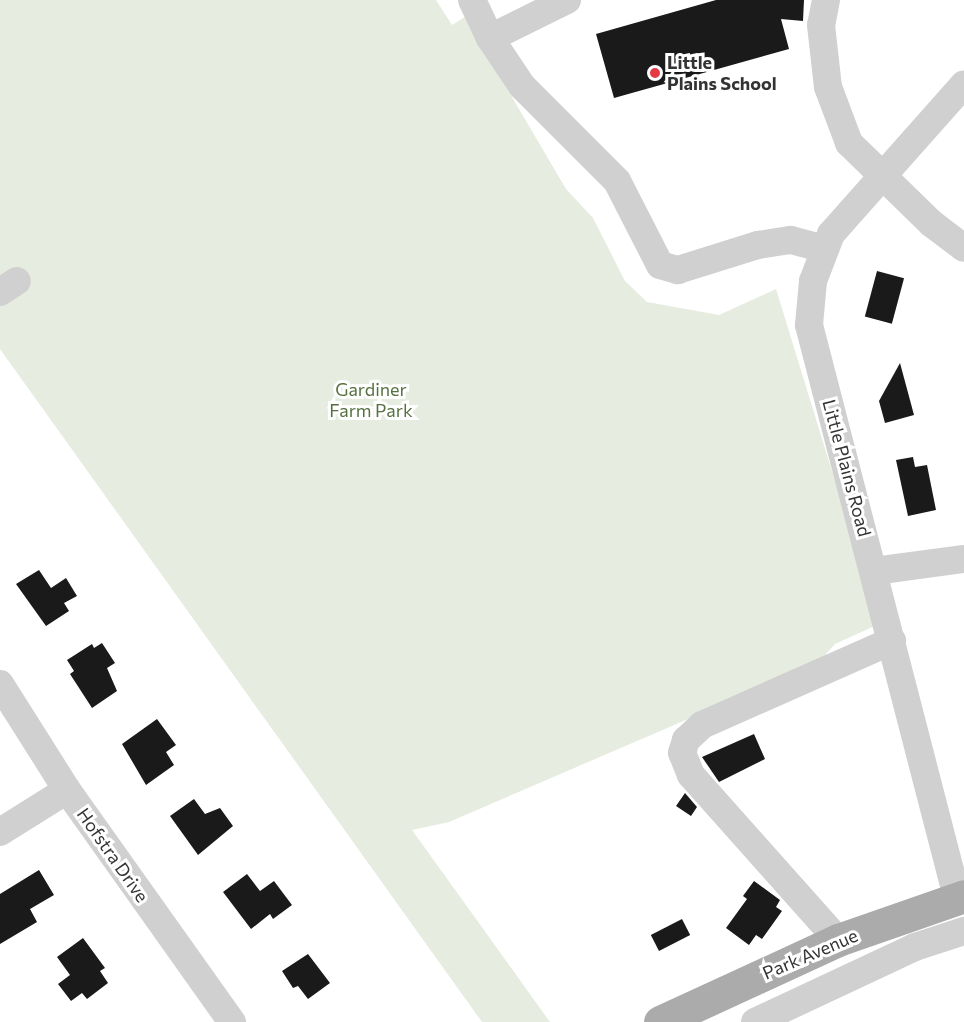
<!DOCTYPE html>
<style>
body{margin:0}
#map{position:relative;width:964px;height:1022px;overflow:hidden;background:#fff;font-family:Commissioner,sans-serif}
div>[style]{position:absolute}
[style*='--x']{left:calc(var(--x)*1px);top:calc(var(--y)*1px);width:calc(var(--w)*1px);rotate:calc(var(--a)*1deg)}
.green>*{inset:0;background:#e6ecdf}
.building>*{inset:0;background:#1a1a1a;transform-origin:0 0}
.minor>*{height:28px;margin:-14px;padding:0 14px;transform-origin:14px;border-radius:14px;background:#d0d0d0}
.major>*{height:33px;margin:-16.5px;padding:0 16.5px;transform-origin:16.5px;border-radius:16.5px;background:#ababab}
.dots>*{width:16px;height:16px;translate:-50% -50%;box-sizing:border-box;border:3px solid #fff;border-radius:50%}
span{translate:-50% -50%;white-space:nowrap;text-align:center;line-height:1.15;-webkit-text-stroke:6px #fff;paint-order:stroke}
.poi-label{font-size:18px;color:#333;font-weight:700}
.left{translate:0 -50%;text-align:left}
.park-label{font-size:18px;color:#56703f}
.street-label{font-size:18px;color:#333}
</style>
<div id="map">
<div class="green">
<i style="clip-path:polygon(0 0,436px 0,452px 25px,465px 17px,566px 189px,593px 218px,625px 281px,647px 302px,719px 315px,776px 289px,879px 624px,835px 644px,818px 663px,449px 822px,412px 830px,550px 1022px,482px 1022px,0 349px)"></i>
</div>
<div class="building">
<i style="clip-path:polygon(716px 0,804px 0,803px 21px,781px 19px,789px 49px,614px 98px,596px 34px)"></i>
<i style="left:877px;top:271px;width:28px;height:47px;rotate:15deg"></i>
<i style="clip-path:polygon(900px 363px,914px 415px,885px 423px,879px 401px)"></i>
<i style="clip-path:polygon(913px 457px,915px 467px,927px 465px,936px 510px,908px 516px,896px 460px)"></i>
<i style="clip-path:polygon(39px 570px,51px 588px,66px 578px,77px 596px,64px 603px,69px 611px,46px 626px,16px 584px)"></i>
<i style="clip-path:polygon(102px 643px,115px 663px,107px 668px,117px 691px,92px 708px,70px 674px,74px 671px,67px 660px,92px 644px,94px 648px)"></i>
<i style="clip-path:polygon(157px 719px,176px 745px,166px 752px,174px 765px,146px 785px,122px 744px)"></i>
<i style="clip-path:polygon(754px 734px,765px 759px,719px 782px,702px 757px)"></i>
<i style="clip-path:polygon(685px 793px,697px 807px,691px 816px,676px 806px)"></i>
<i style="clip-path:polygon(194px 799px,205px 814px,220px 808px,233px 826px,198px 855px,170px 816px)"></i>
<i style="clip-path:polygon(39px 870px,54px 895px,30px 909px,37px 922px,0 944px,0 894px)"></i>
<i style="clip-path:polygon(247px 874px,260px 891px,274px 881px,292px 905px,273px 919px,270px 914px,251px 929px,223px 892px)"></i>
<i style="clip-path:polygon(754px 881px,780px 900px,776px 907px,782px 911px,762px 939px,756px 935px,749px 945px,726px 928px,747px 899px,743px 896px)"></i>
<i style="left:682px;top:919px;width:18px;height:35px;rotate:63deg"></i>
<i style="clip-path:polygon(83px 938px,105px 968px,100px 971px,108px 983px,87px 999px,82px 993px,71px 1001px,58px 984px,70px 975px,57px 957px)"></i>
<i style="clip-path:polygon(308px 954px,330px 983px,308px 999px,298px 986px,293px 988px,282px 971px)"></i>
</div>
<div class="minor">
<i style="--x:472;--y:0;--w:42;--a:64.7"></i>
<i style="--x:490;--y:38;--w:58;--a:56.3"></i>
<i style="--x:522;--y:86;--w:134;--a:45"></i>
<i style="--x:617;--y:181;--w:94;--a:62.9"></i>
<i style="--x:660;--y:265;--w:19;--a:16"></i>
<i style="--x:678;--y:270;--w:84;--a:-17.4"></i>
<i style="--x:758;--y:245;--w:33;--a:-9"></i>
<i style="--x:791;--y:240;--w:35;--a:15"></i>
<i style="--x:826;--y:0;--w:25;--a:101"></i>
<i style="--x:821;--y:25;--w:62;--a:83.6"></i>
<i style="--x:828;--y:87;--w:60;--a:69.4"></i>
<i style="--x:849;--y:143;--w:115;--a:44.3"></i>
<i style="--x:931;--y:223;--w:41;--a:37.1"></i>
<i style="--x:490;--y:38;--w:86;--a:-26.3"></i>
<i style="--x:0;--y:292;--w:20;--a:-33"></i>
<i style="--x:874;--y:571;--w:91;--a:-7.6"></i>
<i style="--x:0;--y:684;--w:125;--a:57.7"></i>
<i style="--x:67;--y:790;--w:285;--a:54.6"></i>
<i style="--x:0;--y:832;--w:79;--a:-32.1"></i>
<i style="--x:957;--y:897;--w:591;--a:-104.51"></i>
<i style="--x:809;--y:325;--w:44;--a:-84.8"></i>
<i style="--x:813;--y:281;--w:50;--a:-69"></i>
<i style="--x:831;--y:234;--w:200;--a:-48.4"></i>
<i style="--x:838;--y:940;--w:221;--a:-131.7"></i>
<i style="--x:691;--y:775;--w:24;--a:-112"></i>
<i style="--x:682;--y:753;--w:14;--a:-73"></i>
<i style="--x:686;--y:740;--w:22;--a:-43"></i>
<i style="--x:702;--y:725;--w:208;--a:-23.9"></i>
<i style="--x:755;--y:1022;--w:177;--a:-25.1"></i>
<i style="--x:915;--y:947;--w:52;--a:-18.1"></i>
</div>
<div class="major">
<i style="--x:660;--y:1022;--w:196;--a:-24.7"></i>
<i style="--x:838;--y:940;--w:133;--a:-19.2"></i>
</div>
<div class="dots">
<i style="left:655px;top:73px;background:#e63946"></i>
</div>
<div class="poi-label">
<span class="left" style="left:667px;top:73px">Little<br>Plains School</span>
</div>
<div class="park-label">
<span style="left:371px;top:400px">Gardiner<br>Farm Park</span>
</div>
<div class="street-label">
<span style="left:847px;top:468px;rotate:75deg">Little Plains Road</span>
<span style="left:113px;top:855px;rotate:55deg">Hofstra Drive</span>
<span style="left:810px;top:954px;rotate:-23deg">Park Avenue</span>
</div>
</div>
